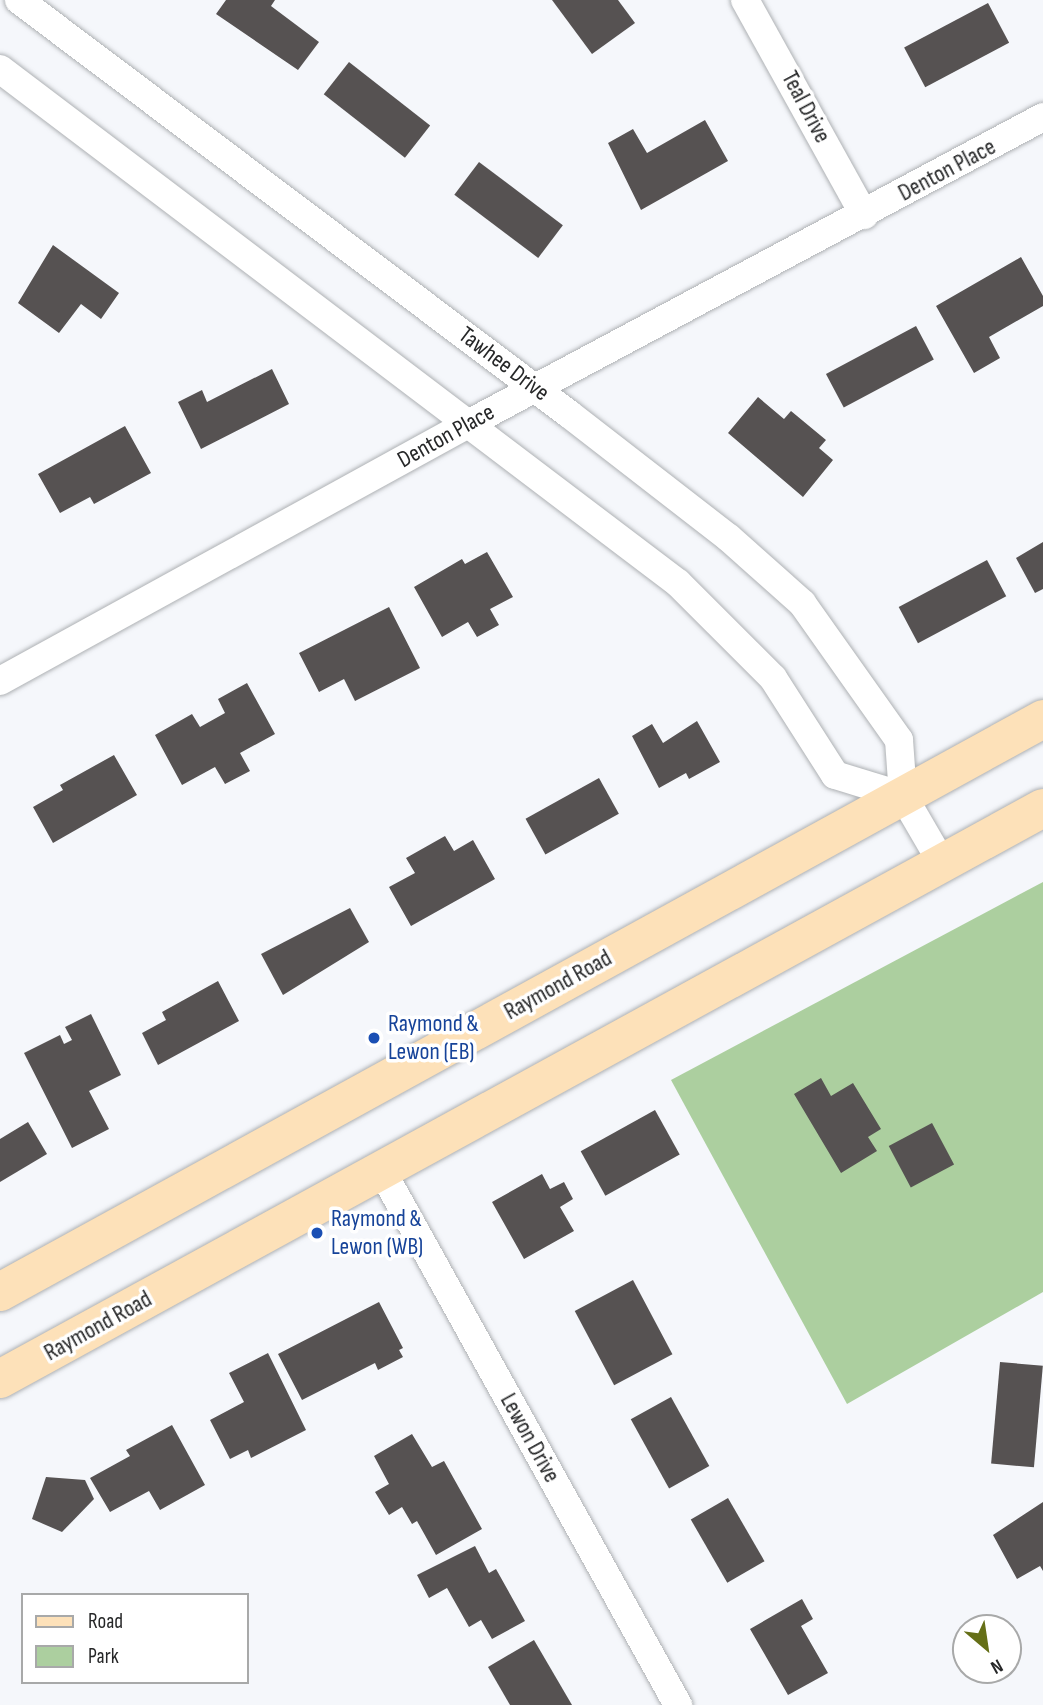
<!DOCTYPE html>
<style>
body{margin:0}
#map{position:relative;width:1043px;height:1705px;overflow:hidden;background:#f5f7fb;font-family:"Sofia Sans Condensed",sans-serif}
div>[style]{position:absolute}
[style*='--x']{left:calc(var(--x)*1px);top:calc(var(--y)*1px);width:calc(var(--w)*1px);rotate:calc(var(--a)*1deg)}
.green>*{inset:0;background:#accf9f}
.building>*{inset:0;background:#565252;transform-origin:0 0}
.roads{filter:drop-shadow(0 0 2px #aeb1b4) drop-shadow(0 0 2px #aeb1b4)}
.minor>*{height:28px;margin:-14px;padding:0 14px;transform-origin:14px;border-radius:14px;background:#fff}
.secondary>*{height:38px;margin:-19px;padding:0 19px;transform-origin:19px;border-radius:19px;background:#fde1b9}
.dots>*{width:19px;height:19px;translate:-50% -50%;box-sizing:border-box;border:4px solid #fff;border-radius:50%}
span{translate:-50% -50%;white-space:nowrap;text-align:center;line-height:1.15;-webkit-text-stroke:7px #fff;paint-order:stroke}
.street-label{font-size:24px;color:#262728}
.transit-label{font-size:24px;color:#164399}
.left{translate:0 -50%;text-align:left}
.legend{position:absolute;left:21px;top:1593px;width:228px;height:91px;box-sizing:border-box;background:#fff;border:2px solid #a8a9a9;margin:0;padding:9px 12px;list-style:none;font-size:21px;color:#262728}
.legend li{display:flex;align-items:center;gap:14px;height:35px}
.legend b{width:35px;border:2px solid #a8a9a9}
.north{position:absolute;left:952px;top:1614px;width:70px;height:70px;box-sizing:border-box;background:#fff;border:2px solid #a8a9a9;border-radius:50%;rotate:151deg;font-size:19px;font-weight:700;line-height:28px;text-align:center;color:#262728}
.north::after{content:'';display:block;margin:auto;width:24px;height:32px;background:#656f17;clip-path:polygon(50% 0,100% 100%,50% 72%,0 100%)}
</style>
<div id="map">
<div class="green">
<i style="clip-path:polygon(1043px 882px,1043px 1292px,847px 1404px,671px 1080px)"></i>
</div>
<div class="building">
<i style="clip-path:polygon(226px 0,275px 0,271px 6px,319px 42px,298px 70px,216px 14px)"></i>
<i style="clip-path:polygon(552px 0,618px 0,635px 23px,592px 54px)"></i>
<i style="left:988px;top:3px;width:45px;height:95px;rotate:62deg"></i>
<i style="left:349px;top:62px;width:103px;height:41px;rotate:38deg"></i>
<i style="clip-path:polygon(705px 120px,728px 161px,641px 210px,608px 143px,633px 129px,647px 153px)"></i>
<i style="left:479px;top:162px;width:105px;height:41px;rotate:37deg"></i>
<i style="clip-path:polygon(53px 245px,119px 293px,101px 319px,81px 304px,59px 333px,18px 303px)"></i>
<i style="clip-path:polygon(1021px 257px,1043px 296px,1043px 306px,989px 337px,1000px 358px,974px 373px,936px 306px)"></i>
<i style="left:916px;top:326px;width:38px;height:102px;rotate:62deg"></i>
<i style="clip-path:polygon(272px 369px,289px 404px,201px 449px,178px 402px,202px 390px,207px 402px)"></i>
<i style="clip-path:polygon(758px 397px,784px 419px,791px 411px,826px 440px,819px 448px,833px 460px,803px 497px,728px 433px)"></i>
<i style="clip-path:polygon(125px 426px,151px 473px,94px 504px,90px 497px,60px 513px,38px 474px)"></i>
<i style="clip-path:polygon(1043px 542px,1043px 589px,1035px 593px,1016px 558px)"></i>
<i style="clip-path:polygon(487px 552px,513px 597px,490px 609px,499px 625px,477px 637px,468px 622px,442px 637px,414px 587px,462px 559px,465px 564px)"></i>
<i style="left:987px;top:560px;width:41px;height:100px;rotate:62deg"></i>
<i style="clip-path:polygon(389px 607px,420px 668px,355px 701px,344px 679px,319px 692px,299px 653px)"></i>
<i style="clip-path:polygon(247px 683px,275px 734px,240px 753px,250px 771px,225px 784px,215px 767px,182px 785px,155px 735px,192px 714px,200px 727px,225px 713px,218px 699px)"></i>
<i style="clip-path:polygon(697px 721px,720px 762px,689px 779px,686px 773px,659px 788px,632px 736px,652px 724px,663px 743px)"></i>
<i style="clip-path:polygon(114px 755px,137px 795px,53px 843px,33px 807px,63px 790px,60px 785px)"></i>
<i style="left:599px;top:778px;width:41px;height:84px;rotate:61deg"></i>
<i style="clip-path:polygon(445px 836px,454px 851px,473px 840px,495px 879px,411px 926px,389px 887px,415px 873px,406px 858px)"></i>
<i style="clip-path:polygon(350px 908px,369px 942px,283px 995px,261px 954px)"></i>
<i style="clip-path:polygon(218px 981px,239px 1021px,158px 1065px,142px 1033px,166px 1020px,162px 1012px)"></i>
<i style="clip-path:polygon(91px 1014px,121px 1075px,89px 1091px,109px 1129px,72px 1148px,24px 1053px,60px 1035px,64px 1044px,72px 1040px,65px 1027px)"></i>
<i style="clip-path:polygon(821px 1078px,831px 1096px,853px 1083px,881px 1129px,868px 1137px,877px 1151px,841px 1173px,794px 1094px)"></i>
<i style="left:655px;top:1110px;width:51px;height:85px;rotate:61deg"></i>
<i style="clip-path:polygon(28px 1122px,47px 1154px,0 1182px,0 1139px)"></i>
<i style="left:932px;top:1123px;width:47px;height:49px;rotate:62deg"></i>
<i style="clip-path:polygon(542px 1174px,550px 1189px,564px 1182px,573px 1199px,560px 1207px,574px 1231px,524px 1259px,492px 1202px)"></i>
<i style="left:633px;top:1280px;width:84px;height:66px;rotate:62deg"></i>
<i style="clip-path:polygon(379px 1302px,403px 1348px,399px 1350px,403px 1357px,378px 1370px,375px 1363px,302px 1400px,278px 1354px)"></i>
<i style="clip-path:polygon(268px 1353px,306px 1430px,251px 1458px,248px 1450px,230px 1459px,210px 1420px,244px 1402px,229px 1373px)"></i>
<i style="left:1000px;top:1362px;width:43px;height:102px;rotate:5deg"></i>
<i style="left:671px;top:1397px;width:79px;height:46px;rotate:61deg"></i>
<i style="clip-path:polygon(172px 1425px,205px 1485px,160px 1510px,149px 1491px,110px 1512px,90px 1478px,130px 1456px,126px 1450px)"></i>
<i style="clip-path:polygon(412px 1434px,432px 1467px,444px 1461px,482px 1529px,436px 1555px,417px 1521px,412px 1524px,402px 1507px,389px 1515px,375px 1492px,389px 1484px,374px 1456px)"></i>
<i style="clip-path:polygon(46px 1477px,85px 1480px,94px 1499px,62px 1532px,32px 1519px)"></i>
<i style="left:728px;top:1498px;width:73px;height:43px;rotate:60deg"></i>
<i style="clip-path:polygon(1043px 1502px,1043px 1571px,1040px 1566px,1017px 1579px,993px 1535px)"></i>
<i style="clip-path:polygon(475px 1546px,489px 1573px,496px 1569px,525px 1621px,492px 1639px,481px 1620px,469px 1627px,447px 1588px,429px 1598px,417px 1575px)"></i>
<i style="clip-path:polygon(802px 1599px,813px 1619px,801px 1626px,828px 1673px,788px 1695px,750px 1629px)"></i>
<i style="clip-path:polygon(534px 1640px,572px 1705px,510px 1705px,488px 1667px)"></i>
</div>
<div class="roads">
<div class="minor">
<i style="--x:19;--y:0;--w:688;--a:36.97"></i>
<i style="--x:569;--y:414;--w:202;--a:37.8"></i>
<i style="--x:729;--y:538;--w:98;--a:41.7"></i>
<i style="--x:802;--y:603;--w:168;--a:54.7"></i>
<i style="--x:899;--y:740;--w:56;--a:85.9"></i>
<i style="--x:903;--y:796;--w:78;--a:59.8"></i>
<i style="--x:745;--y:0;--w:246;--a:61"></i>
<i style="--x:0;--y:69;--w:851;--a:37.17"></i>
<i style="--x:678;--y:583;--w:134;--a:45"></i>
<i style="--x:773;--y:678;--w:115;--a:57.4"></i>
<i style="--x:835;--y:775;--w:71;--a:17.2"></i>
<i style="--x:0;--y:681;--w:532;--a:-28.78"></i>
<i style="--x:466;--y:425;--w:654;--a:-28.09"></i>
<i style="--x:382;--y:1171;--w:611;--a:61"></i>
</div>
<div class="secondary">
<i style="--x:0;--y:1292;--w:1190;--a:-28.78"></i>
<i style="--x:0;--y:1379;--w:1189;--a:-28.7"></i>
</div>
</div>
<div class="dots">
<i style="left:374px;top:1038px;background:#1a4fb4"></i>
<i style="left:317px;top:1233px;background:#1a4fb4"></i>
</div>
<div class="street-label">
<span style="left:806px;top:107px;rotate:62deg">Teal Drive</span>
<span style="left:947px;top:170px;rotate:-28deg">Denton Place</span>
<span style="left:504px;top:364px;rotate:37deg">Tawhee Drive</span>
<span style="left:446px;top:436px;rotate:-29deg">Denton Place</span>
<span style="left:558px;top:985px;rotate:-29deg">Raymond Road</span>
<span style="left:98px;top:1326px;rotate:-29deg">Raymond Road</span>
<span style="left:530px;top:1438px;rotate:61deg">Lewon Drive</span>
</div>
<div class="transit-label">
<span class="left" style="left:388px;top:1038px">Raymond &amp;<br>Lewon (EB)</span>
<span class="left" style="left:331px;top:1233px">Raymond &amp;<br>Lewon (WB)</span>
</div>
<ul class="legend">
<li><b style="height:9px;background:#fde1b9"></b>Road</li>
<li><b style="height:19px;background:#accf9f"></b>Park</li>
</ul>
<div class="north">N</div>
</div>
